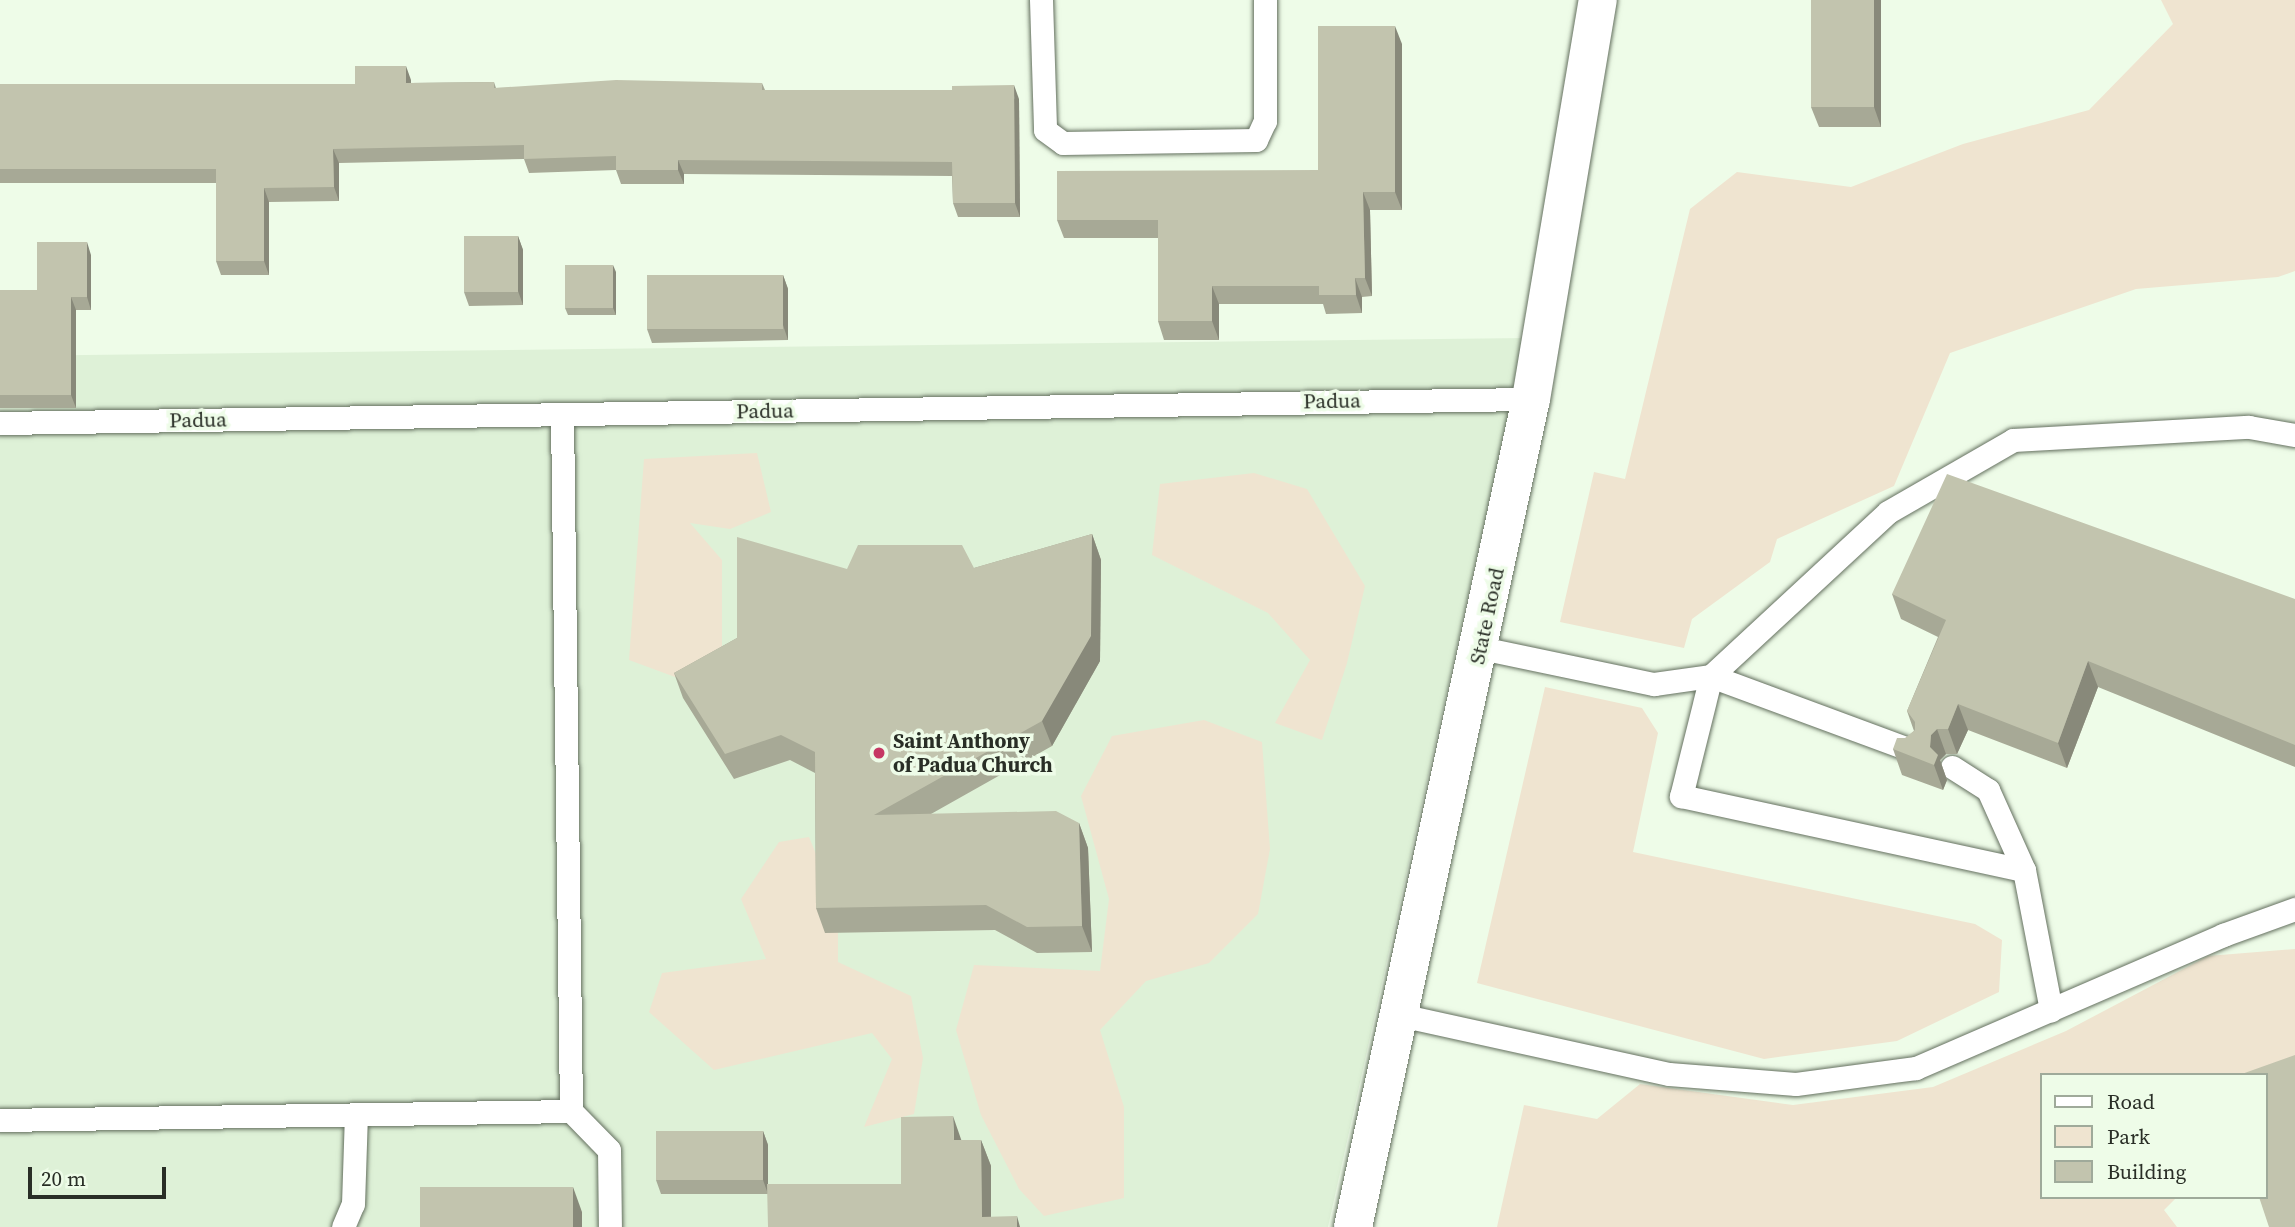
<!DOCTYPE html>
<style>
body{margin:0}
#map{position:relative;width:2295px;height:1227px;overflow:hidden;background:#eefce8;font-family:"Source Serif 4",serif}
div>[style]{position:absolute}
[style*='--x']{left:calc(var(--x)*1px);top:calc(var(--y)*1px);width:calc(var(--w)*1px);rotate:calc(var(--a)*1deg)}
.built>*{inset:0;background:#def1d7}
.green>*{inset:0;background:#efe4d0}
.roads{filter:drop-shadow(0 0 2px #64705f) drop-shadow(0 0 2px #64705f)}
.service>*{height:23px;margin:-11.5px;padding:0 11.5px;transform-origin:11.5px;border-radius:11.5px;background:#fff}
.secondary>*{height:38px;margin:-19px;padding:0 19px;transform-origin:19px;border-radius:19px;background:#fff}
.wall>*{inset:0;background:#a7a996}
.shaded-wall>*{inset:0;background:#88897a}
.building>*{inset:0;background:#c2c4ae;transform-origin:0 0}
.dots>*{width:19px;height:19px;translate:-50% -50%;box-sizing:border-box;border:4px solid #eefce8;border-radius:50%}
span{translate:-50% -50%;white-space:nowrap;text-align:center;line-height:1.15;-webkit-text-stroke:7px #eefce8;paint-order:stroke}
.street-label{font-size:21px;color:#292e26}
.poi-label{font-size:21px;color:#292e26;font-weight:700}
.left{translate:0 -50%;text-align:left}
.legend{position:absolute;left:2040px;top:1073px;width:228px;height:126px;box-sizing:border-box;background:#eefce8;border:2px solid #9faa9a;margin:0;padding:9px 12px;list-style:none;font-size:21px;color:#292e26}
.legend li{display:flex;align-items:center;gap:14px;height:35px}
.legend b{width:35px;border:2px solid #9faa9a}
.scale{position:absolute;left:28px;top:1167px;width:138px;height:32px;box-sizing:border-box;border:4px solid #292e26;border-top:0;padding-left:9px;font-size:21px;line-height:24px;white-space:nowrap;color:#292e26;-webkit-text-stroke:5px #eefce8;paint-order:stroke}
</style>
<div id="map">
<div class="built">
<i style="clip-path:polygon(1525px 338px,1328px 1227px,0 1227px,0 356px)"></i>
</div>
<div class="green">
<i style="clip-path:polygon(2161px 0,2295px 0,2295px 271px,2278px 277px,2136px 289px,1950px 353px,1894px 486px,1777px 539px,1770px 562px,1692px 619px,1684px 648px,1560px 622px,1594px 472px,1625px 479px,1690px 209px,1737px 172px,1851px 187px,1963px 144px,2089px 110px,2173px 24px)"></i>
<i style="clip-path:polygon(757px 453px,771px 512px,730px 529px,690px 523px,722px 560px,722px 652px,675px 677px,629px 660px,644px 459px)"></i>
<i style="clip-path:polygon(1254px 473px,1307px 489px,1365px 586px,1347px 663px,1322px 740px,1275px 723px,1310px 660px,1268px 613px,1152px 555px,1160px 484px)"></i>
<i style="clip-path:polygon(1545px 687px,1642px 708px,1658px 733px,1633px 852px,1975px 924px,2002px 940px,1999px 992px,1897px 1041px,1764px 1059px,1477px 983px)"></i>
<i style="clip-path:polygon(1204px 720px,1262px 742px,1270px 849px,1258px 914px,1209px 963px,1146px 981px,1100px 1030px,1124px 1107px,1124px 1198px,1044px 1216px,1019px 1189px,981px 1115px,956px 1030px,974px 965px,1100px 971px,1109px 899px,1081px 796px,1112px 736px)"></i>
<i style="clip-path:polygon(809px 837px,838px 907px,838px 962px,911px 996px,923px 1058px,914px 1114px,864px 1127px,892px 1059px,872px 1033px,714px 1070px,649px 1012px,662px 973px,766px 959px,741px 899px,779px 842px)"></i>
<i style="clip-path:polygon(2295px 949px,2295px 1084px,2265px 1075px,2041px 1075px,2041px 1197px,2177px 1197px,2164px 1210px,2177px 1227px,1497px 1227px,1524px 1105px,1597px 1119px,1640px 1084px,1793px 1105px,1933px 1087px,2066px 1031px,2208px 956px)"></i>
</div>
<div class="roads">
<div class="service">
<i style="--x:1041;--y:0;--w:130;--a:88.2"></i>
<i style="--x:1045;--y:130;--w:22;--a:36"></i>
<i style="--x:1063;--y:143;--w:193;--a:-0.9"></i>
<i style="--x:1256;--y:140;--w:21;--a:-65"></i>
<i style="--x:1265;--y:121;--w:121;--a:-90"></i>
<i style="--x:562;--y:414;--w:697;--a:89.26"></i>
<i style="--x:0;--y:423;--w:1531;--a:-0.9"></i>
<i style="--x:1481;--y:648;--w:177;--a:11.8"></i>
<i style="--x:1654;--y:684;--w:58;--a:-8"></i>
<i style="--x:1711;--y:676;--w:241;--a:-42.8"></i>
<i style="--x:1888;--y:512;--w:144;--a:-29.9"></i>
<i style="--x:2013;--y:440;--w:236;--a:-3.2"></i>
<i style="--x:2249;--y:427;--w:47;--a:9.9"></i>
<i style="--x:1911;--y:750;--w:213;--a:-159.7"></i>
<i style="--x:1711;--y:676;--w:124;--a:104"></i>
<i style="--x:1681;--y:796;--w:351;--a:12.2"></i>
<i style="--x:2024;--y:870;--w:143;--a:79.1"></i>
<i style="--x:1952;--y:767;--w:43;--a:32.6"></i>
<i style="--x:1988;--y:790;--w:88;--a:65.8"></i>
<i style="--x:1400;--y:1015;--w:275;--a:12.4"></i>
<i style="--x:1669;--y:1074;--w:127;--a:4.5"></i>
<i style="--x:1796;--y:1084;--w:121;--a:-7.6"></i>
<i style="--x:1916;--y:1068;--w:335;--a:-23.4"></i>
<i style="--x:2223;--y:935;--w:77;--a:-19.9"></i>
<i style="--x:0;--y:1120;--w:571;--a:-0.9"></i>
<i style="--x:571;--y:1111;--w:54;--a:45.7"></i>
<i style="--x:609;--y:1150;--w:77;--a:89.3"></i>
<i style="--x:343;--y:1227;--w:25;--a:-67"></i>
<i style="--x:353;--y:1204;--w:89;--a:-88.1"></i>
</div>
<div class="secondary">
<i style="--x:1353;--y:1227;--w:847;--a:-77.87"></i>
<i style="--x:1531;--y:399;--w:405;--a:-80.5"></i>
</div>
</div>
<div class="wall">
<i style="clip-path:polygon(1881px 0,1881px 127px,1819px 127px,1811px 107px)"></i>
<i style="clip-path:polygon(1402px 44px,1402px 210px,1370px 210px,1372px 296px,1362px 297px,1362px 313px,1326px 314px,1323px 304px,1219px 304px,1219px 340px,1164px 340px,1158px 321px,1158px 238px,1064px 238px,1057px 220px,1318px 170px)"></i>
<i style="clip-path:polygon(411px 80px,411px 83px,494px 82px,496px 88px,762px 83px,765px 90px,1019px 99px,1020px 217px,958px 217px,953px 203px,952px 176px,684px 174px,684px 184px,621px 184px,616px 170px,529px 173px,524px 159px,339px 163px,339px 201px,269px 202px,269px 275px,221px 275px,216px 261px,216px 183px,0 183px,0 84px,355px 84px)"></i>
<i style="clip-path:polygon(518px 236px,523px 250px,523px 305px,469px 306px,464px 292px)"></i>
<i style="clip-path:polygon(91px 255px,91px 310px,76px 310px,76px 408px,0 408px,0 290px,37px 290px)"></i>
<i style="clip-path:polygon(616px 272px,616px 315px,568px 315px,565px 308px)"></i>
<i style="clip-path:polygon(783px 275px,788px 289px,788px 340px,652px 343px,647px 329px)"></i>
<i style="clip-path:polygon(1092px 534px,1101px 560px,1100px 661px,1052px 746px,931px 814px,1079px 823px,1088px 848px,1092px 952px,1037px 953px,995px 930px,825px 933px,816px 908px,815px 773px,790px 760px,734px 779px,683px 698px,674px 673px,737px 638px,847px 569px,974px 568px)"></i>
<i style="clip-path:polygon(1892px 594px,2295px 599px,2295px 767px,2098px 687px,2067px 768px,1968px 730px,1957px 754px,1946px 754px,1940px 760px,1947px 780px,1943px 790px,1902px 775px,1893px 749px,1914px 731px,1907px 711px,1938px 637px,1901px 619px)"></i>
<i style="clip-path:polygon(763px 1131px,768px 1145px,768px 1184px,901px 1184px,962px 1140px,981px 1140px,991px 1166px,991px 1217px,1020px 1227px,767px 1194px,661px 1194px,656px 1180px)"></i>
</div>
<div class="shaded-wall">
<i style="clip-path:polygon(1874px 0,1881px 0,1881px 127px,1874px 107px)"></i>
<i style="clip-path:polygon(1395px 26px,1402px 44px,1402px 210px,1395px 192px)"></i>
<i style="clip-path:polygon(406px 66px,411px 80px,411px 97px,406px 83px)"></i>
<i style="clip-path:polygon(1014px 85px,1019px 99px,1020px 217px,1015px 203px)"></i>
<i style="clip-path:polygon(333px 149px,339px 163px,339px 201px,334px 187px)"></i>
<i style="clip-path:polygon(678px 160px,684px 174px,684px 184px,678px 170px)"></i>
<i style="clip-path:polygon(264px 188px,269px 202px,269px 275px,264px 261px)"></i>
<i style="clip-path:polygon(1363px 192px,1370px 210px,1372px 296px,1365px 278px)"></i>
<i style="clip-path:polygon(518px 236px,523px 250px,523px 305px,518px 291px)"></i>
<i style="clip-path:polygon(87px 242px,91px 255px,91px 310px,87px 297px)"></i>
<i style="clip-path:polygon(613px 265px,616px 272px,616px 315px,613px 308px)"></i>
<i style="clip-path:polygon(783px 275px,788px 289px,788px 340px,783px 325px)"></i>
<i style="clip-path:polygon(1355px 278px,1362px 297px,1362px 313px,1356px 295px)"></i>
<i style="clip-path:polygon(1212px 286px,1219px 304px,1219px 340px,1212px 321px)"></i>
<i style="clip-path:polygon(71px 297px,76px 310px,76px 408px,71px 395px)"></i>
<i style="clip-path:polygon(1092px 534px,1101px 560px,1100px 661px,1052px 746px,1042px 721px)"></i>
<i style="clip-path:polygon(2088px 661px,2098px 687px,2067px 768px,2058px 743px)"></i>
<i style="clip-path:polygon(1958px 704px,1968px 730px,1957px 754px,1948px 729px)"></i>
<i style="clip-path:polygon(1937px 729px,1946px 754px,1940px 760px,1947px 780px,1943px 790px,1934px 765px,1930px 747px,1931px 735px)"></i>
<i style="clip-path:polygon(1079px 823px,1088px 848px,1092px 952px,1082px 926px)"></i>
<i style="clip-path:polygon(953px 1116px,962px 1142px,954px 1140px)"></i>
<i style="clip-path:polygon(763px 1131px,768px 1145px,768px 1194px,763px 1180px)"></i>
<i style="clip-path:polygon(981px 1140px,991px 1166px,991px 1227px,982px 1217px)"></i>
<i style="clip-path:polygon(573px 1187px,582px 1212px,582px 1227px,573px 1227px)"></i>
<i style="clip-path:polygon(1017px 1216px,1020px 1227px,1017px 1227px)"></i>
</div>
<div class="building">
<i style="left:1811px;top:0;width:63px;height:107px"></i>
<i style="clip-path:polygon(1318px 26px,1395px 26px,1395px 192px,1363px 192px,1365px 278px,1355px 278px,1356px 295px,1319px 295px,1319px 286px,1212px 286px,1212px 321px,1158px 321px,1158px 220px,1057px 220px,1057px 171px,1318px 170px)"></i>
<i style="clip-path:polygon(355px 66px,406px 66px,406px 83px,494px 82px,494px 88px,616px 80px,762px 83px,762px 90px,952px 90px,952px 86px,1014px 85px,1015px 203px,953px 203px,952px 162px,678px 160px,678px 170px,616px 170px,616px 156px,524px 159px,524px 145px,333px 149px,334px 187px,264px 188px,264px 261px,216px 261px,216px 169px,0 169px,0 84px,355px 84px)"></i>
<i style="left:464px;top:236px;width:54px;height:56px"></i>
<i style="clip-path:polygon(37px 242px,87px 242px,87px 297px,71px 297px,71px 395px,0 395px,0 290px,37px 290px)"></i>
<i style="left:565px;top:265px;width:48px;height:43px"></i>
<i style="left:647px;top:275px;width:136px;height:54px"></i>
<i style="clip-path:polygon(1947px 474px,2295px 599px,2295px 745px,2088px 661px,2058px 743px,1958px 704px,1948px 729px,1937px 729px,1931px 735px,1930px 747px,1938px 755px,1934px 765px,1893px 749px,1897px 738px,1905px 738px,1915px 730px,1915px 722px,1907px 711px,1946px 620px,1892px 594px)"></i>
<i style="clip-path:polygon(1092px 534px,1091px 636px,1042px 721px,874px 815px,1056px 811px,1079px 823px,1082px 926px,1027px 927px,986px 905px,816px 908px,815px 752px,781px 735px,725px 754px,674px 673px,737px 638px,737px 537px,847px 569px,858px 545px,962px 545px,974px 568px)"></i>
<i style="clip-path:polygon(2295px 1055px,2295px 1227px,2269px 1227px,2259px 1197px,2265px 1197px,2265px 1075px,2239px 1075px)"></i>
<i style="clip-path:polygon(953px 1116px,954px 1140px,981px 1140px,982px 1217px,1017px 1216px,1017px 1227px,768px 1227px,767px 1184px,901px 1184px,901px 1117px)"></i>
<i style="left:656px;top:1131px;width:107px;height:49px"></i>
<i style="left:573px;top:1187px;width:40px;height:153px;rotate:90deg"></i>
</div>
<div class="dots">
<i style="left:879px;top:753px;background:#c63864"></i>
</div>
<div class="street-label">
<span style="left:1332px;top:401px;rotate:-1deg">Padua</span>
<span style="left:765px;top:411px;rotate:-1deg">Padua</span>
<span style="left:198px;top:420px;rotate:-1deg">Padua</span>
<span style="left:1487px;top:616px;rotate:-78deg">State Road</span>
</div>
<div class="poi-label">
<span class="left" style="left:893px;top:753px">Saint Anthony<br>of Padua Church</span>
</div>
<ul class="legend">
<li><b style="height:9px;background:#fff"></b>Road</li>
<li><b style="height:19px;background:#efe4d0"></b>Park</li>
<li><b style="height:19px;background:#c2c4ae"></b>Building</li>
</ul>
<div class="scale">20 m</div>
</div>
